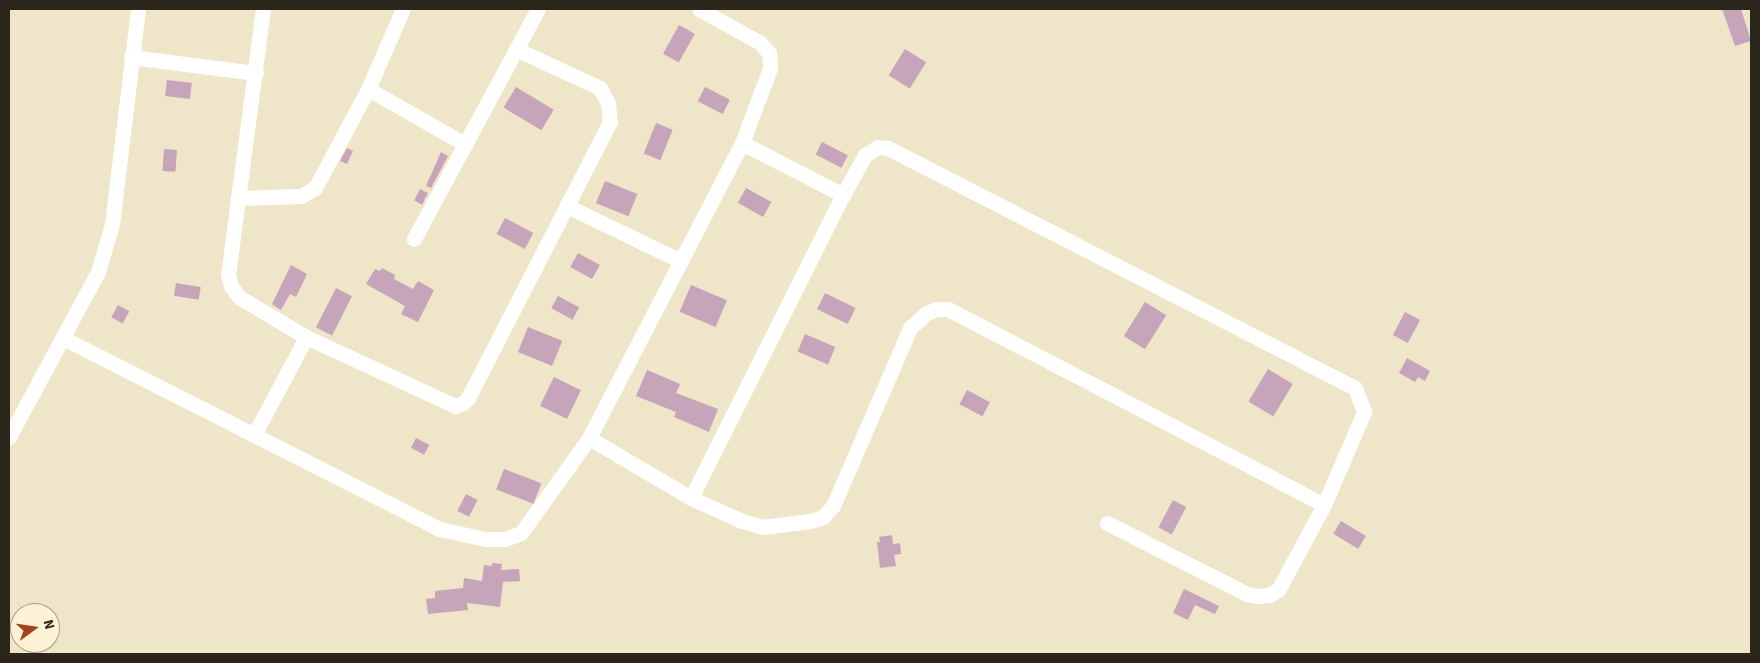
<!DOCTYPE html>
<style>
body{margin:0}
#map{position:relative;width:1760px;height:663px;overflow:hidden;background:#efe5c8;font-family:"Source Sans 3",sans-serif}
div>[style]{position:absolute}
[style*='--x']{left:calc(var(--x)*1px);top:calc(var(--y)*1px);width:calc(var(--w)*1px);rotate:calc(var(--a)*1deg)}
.building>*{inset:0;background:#c6a4ba;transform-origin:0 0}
.minor>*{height:15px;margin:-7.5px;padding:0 7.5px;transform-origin:7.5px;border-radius:7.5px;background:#fff}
span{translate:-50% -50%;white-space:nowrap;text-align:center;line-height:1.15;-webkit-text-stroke:5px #fdf2d5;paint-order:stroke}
.frame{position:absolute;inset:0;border:10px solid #2a261b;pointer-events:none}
.north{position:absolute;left:10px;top:603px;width:50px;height:50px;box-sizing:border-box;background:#fdf2d5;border:1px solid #a9a08b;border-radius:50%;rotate:76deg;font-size:14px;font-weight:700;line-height:20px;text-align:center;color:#2a261b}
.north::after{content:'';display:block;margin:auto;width:18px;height:22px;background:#a7401f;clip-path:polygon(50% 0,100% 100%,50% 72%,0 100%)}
</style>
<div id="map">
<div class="building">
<i style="clip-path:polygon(1722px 9px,1741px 9px,1751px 41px,1735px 46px)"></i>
<i style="left:679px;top:25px;width:18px;height:33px;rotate:29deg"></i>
<i style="left:905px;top:49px;width:25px;height:31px;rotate:32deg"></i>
<i style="left:167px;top:80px;width:25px;height:16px;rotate:7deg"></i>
<i style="left:516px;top:87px;width:44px;height:24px;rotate:31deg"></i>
<i style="left:705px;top:87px;width:28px;height:16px;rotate:27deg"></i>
<i style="left:656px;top:123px;width:18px;height:33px;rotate:22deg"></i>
<i style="left:822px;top:142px;width:29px;height:14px;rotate:27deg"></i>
<i style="clip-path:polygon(347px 148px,353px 151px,347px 164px,340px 161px)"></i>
<i style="left:164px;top:149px;width:13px;height:22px;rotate:4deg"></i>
<i style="clip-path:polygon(441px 152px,448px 156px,431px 188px,426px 186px)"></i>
<i style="left:605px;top:181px;width:35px;height:24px;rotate:22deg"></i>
<i style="left:746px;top:188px;width:29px;height:17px;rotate:29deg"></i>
<i style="left:420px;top:189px;width:9px;height:13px;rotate:27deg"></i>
<i style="left:505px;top:218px;width:32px;height:18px;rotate:28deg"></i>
<i style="left:578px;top:253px;width:25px;height:16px;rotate:29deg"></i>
<i style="clip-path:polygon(291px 265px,307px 274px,296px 297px,290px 294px,281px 310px,272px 304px)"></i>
<i style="clip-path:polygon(382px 268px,395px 275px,394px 279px,413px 289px,418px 281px,434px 290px,418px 322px,401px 314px,405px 306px,366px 284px,375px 269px,380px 271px)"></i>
<i style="left:176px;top:283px;width:25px;height:13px;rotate:9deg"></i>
<i style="left:691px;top:285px;width:39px;height:29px;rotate:23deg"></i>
<i style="left:336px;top:288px;width:18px;height:44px;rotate:27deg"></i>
<i style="left:825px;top:293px;width:34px;height:18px;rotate:26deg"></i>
<i style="left:558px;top:296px;width:24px;height:14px;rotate:28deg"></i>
<i style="left:1145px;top:302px;width:25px;height:40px;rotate:32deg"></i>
<i style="left:118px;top:305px;width:13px;height:14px;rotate:29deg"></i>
<i style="left:1405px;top:312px;width:17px;height:26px;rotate:28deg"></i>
<i style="left:528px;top:327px;width:37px;height:27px;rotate:22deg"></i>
<i style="left:805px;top:334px;width:33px;height:19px;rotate:23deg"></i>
<i style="clip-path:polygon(1407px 358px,1430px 371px,1425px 381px,1418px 377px,1415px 382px,1399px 373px)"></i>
<i style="left:1268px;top:369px;width:29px;height:38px;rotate:31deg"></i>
<i style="clip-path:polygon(647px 370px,680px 384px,676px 393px,718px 409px,709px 432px,674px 417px,676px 412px,636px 396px)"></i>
<i style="left:554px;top:377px;width:30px;height:32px;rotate:26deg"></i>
<i style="left:967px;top:390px;width:26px;height:16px;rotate:28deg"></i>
<i style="left:416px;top:438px;width:15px;height:11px;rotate:28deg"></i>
<i style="left:504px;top:469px;width:40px;height:22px;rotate:21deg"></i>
<i style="left:466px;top:494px;width:13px;height:19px;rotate:27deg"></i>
<i style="left:1173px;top:500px;width:15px;height:31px;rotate:28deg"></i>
<i style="left:1341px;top:521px;width:29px;height:15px;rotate:31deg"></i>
<i style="clip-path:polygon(892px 535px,893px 544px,900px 543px,901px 554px,894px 555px,896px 566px,880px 568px,877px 542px,880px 542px,879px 537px)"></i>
<i style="clip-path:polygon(492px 563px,502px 564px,501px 570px,519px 569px,520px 581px,503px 582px,500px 607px,467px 603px,468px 610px,428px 614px,426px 599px,435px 598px,435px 591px,463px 588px,464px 578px,482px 581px,484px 565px,492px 566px)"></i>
<i style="clip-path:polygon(1184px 589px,1219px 606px,1215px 614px,1195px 605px,1188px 620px,1173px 613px)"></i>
</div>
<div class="minor">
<i style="--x:263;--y:9;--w:267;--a:97.5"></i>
<i style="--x:228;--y:274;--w:12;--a:76"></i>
<i style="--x:231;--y:286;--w:14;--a:54"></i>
<i style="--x:239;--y:297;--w:78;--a:30.8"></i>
<i style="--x:306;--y:337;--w:164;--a:24.8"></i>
<i style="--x:455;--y:406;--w:9;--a:-21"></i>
<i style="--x:463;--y:403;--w:7;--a:-45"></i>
<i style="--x:468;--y:398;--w:310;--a:-62.8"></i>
<i style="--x:610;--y:122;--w:19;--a:-96"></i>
<i style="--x:608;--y:103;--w:17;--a:-118"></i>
<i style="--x:600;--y:88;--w:93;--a:-155.1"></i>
<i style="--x:131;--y:57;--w:126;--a:7.3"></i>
<i style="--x:368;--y:89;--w:112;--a:29.6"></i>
<i style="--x:742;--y:143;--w:114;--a:27.2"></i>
<i style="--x:238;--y:198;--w:63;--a:-1.8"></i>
<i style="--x:301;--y:196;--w:16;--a:-30"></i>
<i style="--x:315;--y:188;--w:112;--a:-61.8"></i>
<i style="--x:368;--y:89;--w:87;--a:-66.4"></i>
<i style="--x:567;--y:206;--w:127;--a:25.8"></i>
<i style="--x:414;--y:239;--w:261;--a:-61.7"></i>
<i style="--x:63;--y:338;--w:423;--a:26.9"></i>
<i style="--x:440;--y:529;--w:46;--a:12.5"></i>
<i style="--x:485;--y:539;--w:20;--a:0"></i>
<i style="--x:505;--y:539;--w:17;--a:-21"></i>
<i style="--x:521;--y:533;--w:117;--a:-54.4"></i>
<i style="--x:589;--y:438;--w:332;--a:-62.6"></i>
<i style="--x:742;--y:143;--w:80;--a:-69.5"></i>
<i style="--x:770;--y:68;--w:15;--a:-94"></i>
<i style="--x:769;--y:53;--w:15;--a:-132"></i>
<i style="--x:759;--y:42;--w:68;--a:-151.2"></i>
<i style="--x:254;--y:435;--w:111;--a:-62"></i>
<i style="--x:9;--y:437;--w:187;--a:-61.7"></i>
<i style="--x:98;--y:272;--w:50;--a:-73.7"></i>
<i style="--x:112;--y:224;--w:217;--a:-83.1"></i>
<i style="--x:589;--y:438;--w:118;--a:30.5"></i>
<i style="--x:691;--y:498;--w:56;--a:24.3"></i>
<i style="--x:742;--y:521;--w:22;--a:16"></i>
<i style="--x:763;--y:527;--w:47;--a:-7.3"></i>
<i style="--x:810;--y:521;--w:14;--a:-17"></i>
<i style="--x:823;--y:517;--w:15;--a:-48"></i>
<i style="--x:833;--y:506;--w:194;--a:-66.6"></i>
<i style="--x:910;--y:328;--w:21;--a:-43"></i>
<i style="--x:925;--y:314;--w:12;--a:-24"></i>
<i style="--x:936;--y:309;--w:12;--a:0"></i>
<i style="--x:948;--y:309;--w:424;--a:27.5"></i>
<i style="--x:691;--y:498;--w:339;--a:-63.4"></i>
<i style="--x:843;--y:195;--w:46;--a:-61.2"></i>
<i style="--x:865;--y:155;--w:15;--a:-32"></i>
<i style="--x:878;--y:147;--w:10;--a:6"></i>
<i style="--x:888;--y:148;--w:525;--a:27.2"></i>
<i style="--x:1355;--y:388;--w:26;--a:69"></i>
<i style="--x:1364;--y:412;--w:101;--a:113.3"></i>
<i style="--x:1324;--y:505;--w:97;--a:118.4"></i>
<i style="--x:1278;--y:590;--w:10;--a:151"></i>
<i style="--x:1269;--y:595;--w:12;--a:175"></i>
<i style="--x:1257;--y:596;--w:10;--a:-169"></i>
<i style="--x:1247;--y:594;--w:157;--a:-153.1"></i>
</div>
<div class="frame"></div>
<div class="north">N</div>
</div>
